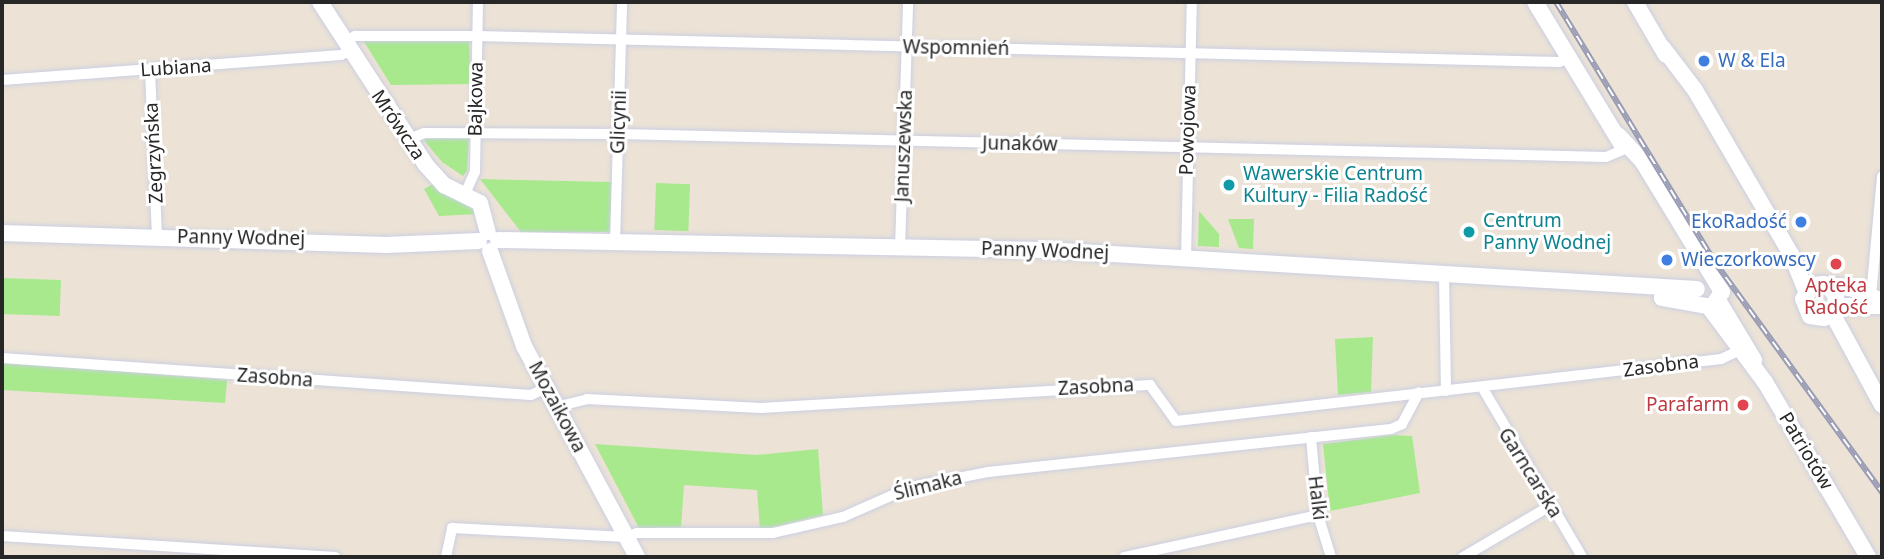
<!DOCTYPE html>
<meta charset="utf-8">
<style>
body{margin:0}
#map{position:relative;width:1884px;height:559px;overflow:hidden;background:#ece3d6;font-family:"Noto Sans",sans-serif}
div>[style]{position:absolute}
[style*='--x']{left:calc(var(--x)*1px);top:calc(var(--y)*1px);width:calc(var(--w)*1px);rotate:calc(var(--a)*1deg)}
.green>*{inset:0;background:#a7e98c;transform-origin:0 0}
.roads{filter:drop-shadow(0 0 2px #cccfe2) drop-shadow(0 0 2px #cccfe2)}
.street>*{height:10px;margin:-5px;padding:0 5px;transform-origin:5px;border-radius:5px;background:#fff}
.secondary>*{height:16px;margin:-8px;padding:0 8px;transform-origin:8px;border-radius:8px;background:#fff}
.rail>*{height:6px;margin-top:-3px;transform-origin:0;background:repeating-linear-gradient(90deg,#fff 0 10px,#999cb4 0 20px);box-sizing:border-box;border-block:2px solid #999cb4}
.dots>*{width:19px;height:19px;translate:-50% -50%;box-sizing:border-box;border:4px solid #fff;border-radius:50%}
span{translate:-50% -50%;white-space:nowrap;text-align:center;line-height:1.15;-webkit-text-stroke:6px #fff;paint-order:stroke}
.street-label{font-size:19px;color:#272727}
.shop-label{font-size:19px;color:#366cbe}
.left{translate:0 -50%;text-align:left}
.right{translate:-100% -50%;text-align:right}
.culture-label{font-size:19px;color:#0d838f}
.health-label{font-size:19px;color:#be3a42}
.frame{position:absolute;inset:0;border:4px solid #272727;pointer-events:none}
</style>
<div id="map">
<div class="green">
<i style="clip-path:polygon(363px 40px,469px 41px,471px 84px,391px 85px)"></i>
<i style="clip-path:polygon(469px 137px,467px 171px,463px 176px,442px 162px,423px 139px)"></i>
<i style="clip-path:polygon(480px 179px,612px 182px,611px 232px,521px 232px)"></i>
<i style="left:656px;top:183px;width:34px;height:47px;rotate:2deg"></i>
<i style="clip-path:polygon(433px 184px,470px 202px,478px 214px,439px 216px,424px 189px)"></i>
<i style="clip-path:polygon(1199px 211px,1219px 234px,1219px 247px,1198px 246px)"></i>
<i style="clip-path:polygon(1228px 219px,1254px 219px,1253px 249px,1239px 248px)"></i>
<i style="left:2px;top:278px;width:59px;height:36px;rotate:2deg"></i>
<i style="clip-path:polygon(1373px 337px,1371px 392px,1338px 395px,1335px 339px)"></i>
<i style="clip-path:polygon(2px 362px,227px 380px,225px 403px,2px 390px)"></i>
<i style="clip-path:polygon(1393px 435px,1412px 436px,1420px 493px,1330px 511px,1323px 444px)"></i>
<i style="clip-path:polygon(595px 444px,756px 455px,818px 449px,823px 515px,760px 530px,757px 490px,684px 485px,681px 527px,639px 528px)"></i>
</div>
<div class="roads">
<div class="street">
<i style="--x:345;--y:42;--w:12;--a:-31"></i>
<i style="--x:355;--y:36;--w:122;--a:0"></i>
<i style="--x:477;--y:36;--w:1082;--a:1.38"></i>
<i style="--x:1559;--y:62;--w:11;--a:-22"></i>
<i style="--x:150;--y:70;--w:166;--a:87.6"></i>
<i style="--x:2;--y:80;--w:340;--a:-4.2"></i>
<i style="--x:341;--y:55;--w:10;--a:-24"></i>
<i style="--x:407;--y:140;--w:18;--a:-22"></i>
<i style="--x:424;--y:133;--w:195;--a:0.3"></i>
<i style="--x:619;--y:134;--w:987;--a:1.33"></i>
<i style="--x:1606;--y:157;--w:28;--a:-23"></i>
<i style="--x:465;--y:194;--w:24;--a:-66"></i>
<i style="--x:475;--y:172;--w:170;--a:-89"></i>
<i style="--x:615;--y:242;--w:240;--a:-88.3"></i>
<i style="--x:900;--y:248;--w:246;--a:-88.1"></i>
<i style="--x:1186;--y:258;--w:256;--a:-88.7"></i>
<i style="--x:1444;--y:276;--w:115;--a:89"></i>
<i style="--x:1871;--y:296;--w:120;--a:-84.7"></i>
<i style="--x:2;--y:358;--w:530;--a:4"></i>
<i style="--x:531;--y:395;--w:17;--a:-25"></i>
<i style="--x:1482;--y:387;--w:197;--a:59.5"></i>
<i style="--x:556;--y:407;--w:32;--a:-14"></i>
<i style="--x:587;--y:399;--w:174;--a:3"></i>
<i style="--x:761;--y:408;--w:390;--a:-3.4"></i>
<i style="--x:1150;--y:385;--w:44;--a:54.2"></i>
<i style="--x:1176;--y:421;--w:549;--a:-6.49"></i>
<i style="--x:1721;--y:359;--w:19;--a:-25"></i>
<i style="--x:1311;--y:437;--w:78;--a:84.9"></i>
<i style="--x:1318;--y:515;--w:44;--a:72.8"></i>
<i style="--x:2;--y:536;--w:334;--a:3.6"></i>
<i style="--x:446;--y:557;--w:30;--a:-78"></i>
<i style="--x:452;--y:528;--w:174;--a:3"></i>
<i style="--x:626;--y:537;--w:12;--a:-20"></i>
<i style="--x:637;--y:533;--w:136;--a:0"></i>
<i style="--x:773;--y:533;--w:72;--a:-12.9"></i>
<i style="--x:843;--y:517;--w:74;--a:-23.8"></i>
<i style="--x:911;--y:487;--w:78;--a:-11"></i>
<i style="--x:988;--y:472;--w:405;--a:-6.1"></i>
<i style="--x:1391;--y:429;--w:12;--a:-24"></i>
<i style="--x:1402;--y:424;--w:36;--a:-62"></i>
<i style="--x:1124;--y:557;--w:198;--a:-12.2"></i>
<i style="--x:1463;--y:557;--w:101;--a:-30.4"></i>
</div>
<div class="secondary">
<i style="--x:320;--y:2;--w:194;--a:57"></i>
<i style="--x:426;--y:165;--w:27;--a:48"></i>
<i style="--x:444;--y:185;--w:40;--a:26.6"></i>
<i style="--x:480;--y:203;--w:30;--a:75"></i>
<i style="--x:1535;--y:2;--w:167;--a:58.7"></i>
<i style="--x:1635;--y:2;--w:61;--a:59.7"></i>
<i style="--x:1663;--y:48;--w:53;--a:52.7"></i>
<i style="--x:1695;--y:90;--w:190;--a:59.7"></i>
<i style="--x:1791;--y:254;--w:40;--a:68"></i>
<i style="--x:1618;--y:135;--w:37;--a:47"></i>
<i style="--x:1643;--y:162;--w:152;--a:58.7"></i>
<i style="--x:1722;--y:292;--w:18;--a:124"></i>
<i style="--x:1712;--y:307;--w:51;--a:-169.8"></i>
<i style="--x:2;--y:233;--w:384;--a:1.8"></i>
<i style="--x:386;--y:245;--w:93;--a:-2.5"></i>
<i style="--x:498;--y:240;--w:548;--a:1.05"></i>
<i style="--x:1046;--y:250;--w:652;--a:3.43"></i>
<i style="--x:490;--y:251;--w:101;--a:70.3"></i>
<i style="--x:524;--y:346;--w:239;--a:61.8"></i>
<i style="--x:1828;--y:286;--w:13;--a:51"></i>
<i style="--x:1836;--y:296;--w:15;--a:98"></i>
<i style="--x:1834;--y:311;--w:12;--a:145"></i>
<i style="--x:1824;--y:318;--w:14;--a:-172"></i>
<i style="--x:1810;--y:316;--w:18;--a:-112"></i>
<i style="--x:1803;--y:299;--w:18;--a:-52"></i>
<i style="--x:1814;--y:285;--w:9;--a:-6"></i>
<i style="--x:1823;--y:284;--w:31;--a:9"></i>
<i style="--x:1854;--y:289;--w:30;--a:23"></i>
<i style="--x:1719;--y:302;--w:68;--a:58.9"></i>
<i style="--x:1836;--y:306;--w:43;--a:0"></i>
<i style="--x:1709;--y:307;--w:94;--a:53.3"></i>
<i style="--x:1765;--y:382;--w:203;--a:59.5"></i>
<i style="--x:1832;--y:313;--w:105;--a:61.5"></i>
</div>
</div>
<div class="rail">
<i style="--x:1556;--y:2;--w:303;--a:58.6"></i>
<i style="--x:1714;--y:261;--w:286;--a:54"></i>
</div>
<div class="dots">
<i style="left:1704px;top:61px;background:#3f7fe0"></i>
<i style="left:1229px;top:185px;background:#0f9aa8"></i>
<i style="left:1801px;top:222px;background:#3f7fe0"></i>
<i style="left:1469px;top:232px;background:#0f9aa8"></i>
<i style="left:1667px;top:260px;background:#3f7fe0"></i>
<i style="left:1836px;top:264px;background:#e0444e"></i>
<i style="left:1743px;top:405px;background:#e0444e"></i>
</div>
<div class="street-label">
<span style="left:956px;top:48px;rotate:1deg">Wspomnień</span>
<span style="left:176px;top:68px;rotate:-4deg">Lubiana</span>
<span style="left:476px;top:99px;rotate:-89deg">Bajkowa</span>
<span style="left:619px;top:122px;rotate:-88deg">Glicynii</span>
<span style="left:398px;top:125px;rotate:56deg">Mrówcza</span>
<span style="left:1188px;top:130px;rotate:-88deg">Powojowa</span>
<span style="left:1020px;top:144px;rotate:1deg">Junaków</span>
<span style="left:904px;top:146px;rotate:-88deg">Januszewska</span>
<span style="left:154px;top:153px;rotate:-93deg">Zegrzyńska</span>
<span style="left:241px;top:238px;rotate:1deg">Panny Wodnej</span>
<span style="left:1045px;top:251px;rotate:2deg">Panny Wodnej</span>
<span style="left:1661px;top:366px;rotate:-7deg">Zasobna</span>
<span style="left:275px;top:378px;rotate:4deg">Zasobna</span>
<span style="left:1096px;top:387px;rotate:-3deg">Zasobna</span>
<span style="left:557px;top:407px;rotate:62deg">Mozaikowa</span>
<span style="left:1806px;top:451px;rotate:59deg">Patriotów</span>
<span style="left:1530px;top:473px;rotate:58deg">Garncarska</span>
<span style="left:928px;top:486px;rotate:-14deg">Ślimaka</span>
<span style="left:1317px;top:498px;rotate:83deg">Halki</span>
</div>
<div class="shop-label">
<span class="left" style="left:1718px;top:61px">W &amp; Ela</span>
<span class="right" style="left:1787px;top:222px">EkoRadość</span>
<span class="left" style="left:1681px;top:260px">Wieczorkowscy</span>
</div>
<div class="culture-label">
<span class="left" style="left:1243px;top:185px">Wawerskie Centrum<br>Kultury - Filia Radość</span>
<span class="left" style="left:1483px;top:232px">Centrum<br>Panny Wodnej</span>
</div>
<div class="health-label">
<span style="left:1836px;top:297px">Apteka<br>Radość</span>
<span class="right" style="left:1729px;top:405px">Parafarm</span>
</div>
<div class="frame"></div>
</div>
